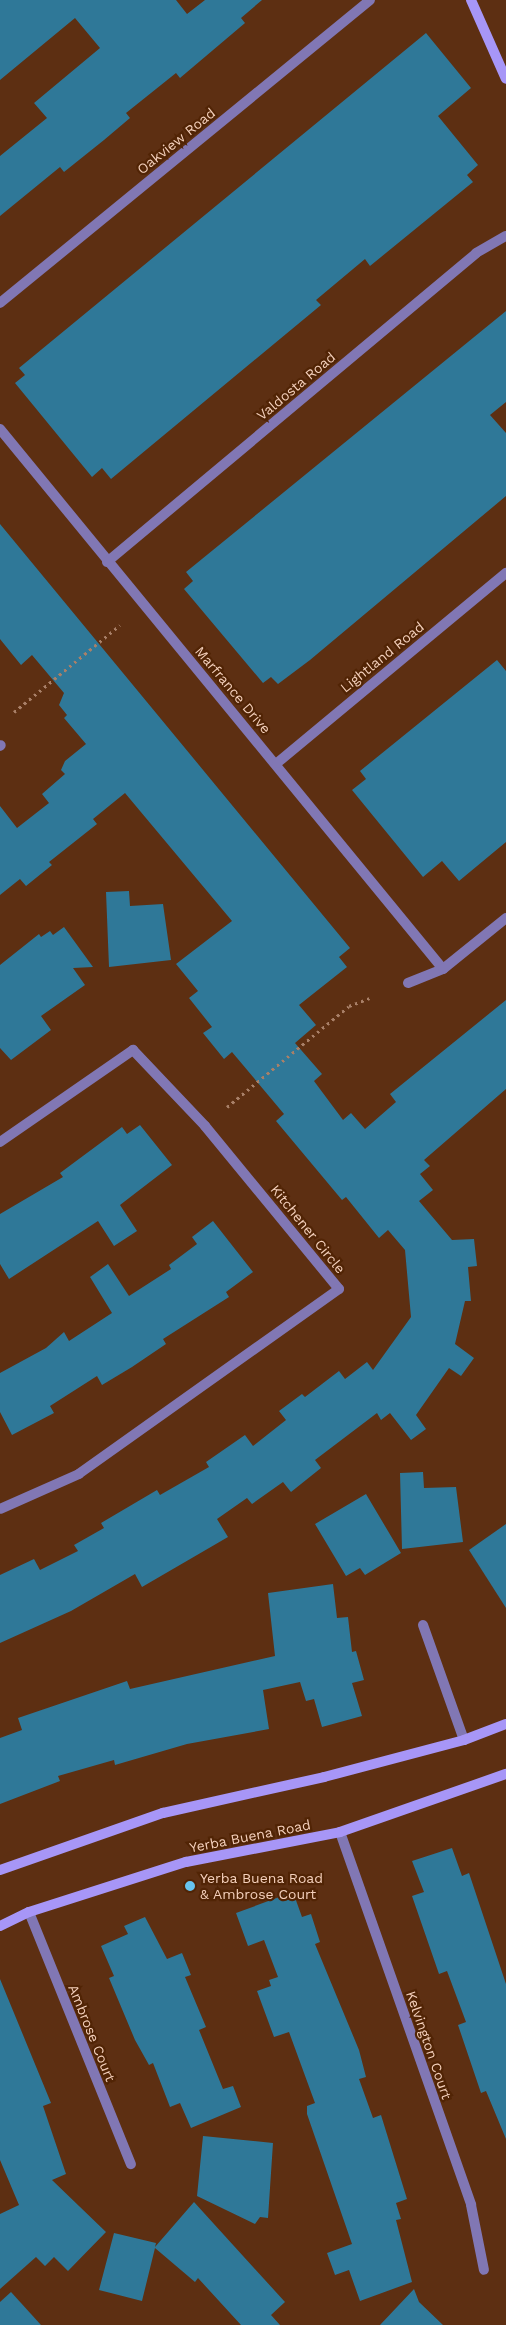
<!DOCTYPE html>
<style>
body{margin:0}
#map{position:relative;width:506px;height:2325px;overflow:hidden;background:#5d2f12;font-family:"Work Sans",sans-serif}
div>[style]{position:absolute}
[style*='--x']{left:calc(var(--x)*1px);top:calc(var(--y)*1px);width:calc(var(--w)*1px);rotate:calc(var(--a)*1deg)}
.building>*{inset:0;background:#2f7898}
.path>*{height:3px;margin-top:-1.5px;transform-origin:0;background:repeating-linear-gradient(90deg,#a98068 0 2.5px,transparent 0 6.5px)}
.minor>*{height:10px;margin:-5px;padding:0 5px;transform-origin:5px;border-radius:5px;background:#8177b4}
.secondary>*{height:10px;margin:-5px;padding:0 5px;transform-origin:5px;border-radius:5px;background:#a796f7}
.dots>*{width:14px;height:14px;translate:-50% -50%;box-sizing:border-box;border:2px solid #512405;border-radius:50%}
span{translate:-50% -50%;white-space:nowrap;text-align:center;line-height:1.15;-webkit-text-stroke:4.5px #512405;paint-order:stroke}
.street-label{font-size:14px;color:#f4d0bc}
.poi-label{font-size:14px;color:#f4d0bc}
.left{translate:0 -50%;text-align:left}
</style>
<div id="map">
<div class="building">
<i style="clip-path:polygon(0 0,176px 0,187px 14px,205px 0,262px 0,241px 18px,245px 23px,180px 78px,176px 73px,126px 113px,130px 118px,104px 140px,64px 172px,60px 167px,0 216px,0 156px,47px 118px,34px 103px,100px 48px,75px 18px,0 80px)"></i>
<i style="clip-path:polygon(426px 33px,471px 88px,438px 116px,478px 165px,467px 175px,473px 182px,370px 266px,365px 259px,316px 300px,321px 305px,111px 479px,102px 468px,92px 477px,15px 383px,25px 375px,19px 368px)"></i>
<i style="clip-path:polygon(506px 311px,506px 402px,490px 415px,506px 433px,506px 496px,310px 660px,278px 684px,271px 677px,263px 683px,184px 589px,193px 581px,186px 572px)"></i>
<i style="clip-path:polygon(0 524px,350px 948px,339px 957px,347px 967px,299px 1005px,316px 1025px,295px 1043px,322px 1074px,314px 1081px,343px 1120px,351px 1113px,365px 1129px,396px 1102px,390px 1094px,506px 1000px,506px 1089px,424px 1160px,430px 1166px,420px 1174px,433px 1190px,419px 1201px,452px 1240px,474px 1239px,477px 1266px,468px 1267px,471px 1301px,465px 1301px,455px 1344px,474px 1358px,461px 1376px,449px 1368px,416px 1415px,426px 1429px,411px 1440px,390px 1413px,381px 1420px,377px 1413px,315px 1460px,321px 1468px,291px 1492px,283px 1482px,252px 1504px,247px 1498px,217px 1519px,228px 1537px,142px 1587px,135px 1574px,71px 1611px,0 1643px,0 1575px,34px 1559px,40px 1570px,78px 1551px,74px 1545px,104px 1528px,101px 1523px,157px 1490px,160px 1495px,209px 1467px,206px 1462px,245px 1435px,253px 1446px,286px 1420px,279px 1411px,302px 1394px,305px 1397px,339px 1371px,345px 1379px,367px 1362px,373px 1370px,411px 1317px,405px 1250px,388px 1230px,379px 1238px,346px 1197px,342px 1200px,276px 1121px,284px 1114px,232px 1052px,224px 1059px,203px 1033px,212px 1027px,189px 998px,198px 991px,176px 964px,232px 921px,125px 793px,93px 819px,97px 824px,49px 862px,52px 865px,26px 886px,20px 879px,0 895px,0 806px,17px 828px,49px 803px,42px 794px,65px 774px,61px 770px,65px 761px,86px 744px,64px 718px,67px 715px,59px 705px,64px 693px,32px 655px,21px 665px,0 639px)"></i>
<i style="clip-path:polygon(497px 660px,506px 671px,506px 842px,459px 881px,442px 861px,423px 877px,352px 790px,366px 779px,360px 771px)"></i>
<i style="clip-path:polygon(129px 891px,130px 906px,163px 904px,171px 960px,109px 967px,106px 892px)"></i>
<i style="clip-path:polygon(64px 927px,93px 967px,73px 968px,85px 985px,41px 1016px,51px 1030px,11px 1060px,0 1048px,0 965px,39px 934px,41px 937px,50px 931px,53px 935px)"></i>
<i style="clip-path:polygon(140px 1125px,172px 1165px,120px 1205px,137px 1231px,114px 1246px,98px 1221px,9px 1279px,0 1264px,0 1214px,63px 1177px,60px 1173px,122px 1127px,127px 1134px)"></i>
<i style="clip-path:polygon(213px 1221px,253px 1272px,226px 1292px,229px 1297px,163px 1339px,166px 1344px,132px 1367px,102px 1385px,97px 1376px,50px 1406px,54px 1413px,12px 1435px,0 1412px,0 1373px,46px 1348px,64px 1332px,69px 1341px,112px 1313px,90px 1277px,108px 1264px,129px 1296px,171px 1269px,169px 1265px,197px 1244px,192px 1237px)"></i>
<i style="clip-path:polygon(423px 1472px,424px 1488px,456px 1487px,463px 1542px,402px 1549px,400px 1473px)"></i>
<i style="clip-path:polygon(366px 1494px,401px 1553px,365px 1575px,360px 1568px,346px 1576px,315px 1524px)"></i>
<i style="clip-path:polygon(506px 1524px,506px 1608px,469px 1550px)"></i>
<i style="clip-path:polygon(333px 1584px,337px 1618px,348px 1617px,352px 1652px,356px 1651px,364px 1680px,352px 1683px,362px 1716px,322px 1727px,314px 1699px,306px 1701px,300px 1682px,263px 1690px,269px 1729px,187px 1744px,115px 1765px,114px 1760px,58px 1776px,60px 1781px,0 1804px,0 1738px,22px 1730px,18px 1718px,127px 1681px,130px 1689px,275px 1656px,268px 1593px)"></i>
<i style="clip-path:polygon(452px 1848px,462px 1876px,469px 1873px,506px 1984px,506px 2139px,486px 2091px,481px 2093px,458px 2025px,466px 2022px,447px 1971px,439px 1974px,412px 1896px,424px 1892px,412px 1861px)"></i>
<i style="clip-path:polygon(293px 1892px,302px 1917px,311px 1914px,320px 1942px,315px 1944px,359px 2050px,366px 2077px,359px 2079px,373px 2118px,381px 2115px,407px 2199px,396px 2203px,401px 2219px,396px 2220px,412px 2282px,360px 2301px,349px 2270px,335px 2275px,327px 2253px,352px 2244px,307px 2114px,307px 2106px,315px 2103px,289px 2032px,274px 2037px,257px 1991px,271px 1986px,269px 1980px,278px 1977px,264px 1940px,248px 1946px,236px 1913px)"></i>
<i style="clip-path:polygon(145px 1917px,167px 1959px,182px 1953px,191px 1975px,185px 1977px,206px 2027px,199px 2030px,223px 2089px,233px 2086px,241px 2107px,191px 2128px,180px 2103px,170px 2107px,153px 2063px,149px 2065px,135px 2040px,109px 1978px,114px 1976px,101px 1946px,128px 1934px,124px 1926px)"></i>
<i style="clip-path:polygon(0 1979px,51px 2103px,43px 2106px,66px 2174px,52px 2180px,106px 2232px,68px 2271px,54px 2257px,45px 2266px,36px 2257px,0 2289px,0 2214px,19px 2205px,0 2160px)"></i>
<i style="clip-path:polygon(203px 2136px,273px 2143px,268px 2218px,260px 2217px,255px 2224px,197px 2196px)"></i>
<i style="clip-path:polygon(194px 2202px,285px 2302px,271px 2315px,280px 2325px,241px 2325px,198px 2278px,195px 2282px,155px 2248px,142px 2301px,99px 2290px,114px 2233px,156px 2243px,155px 2247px)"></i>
<i style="clip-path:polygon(414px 2289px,419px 2302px,443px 2325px,380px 2325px)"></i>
<i style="clip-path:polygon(11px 2292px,41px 2325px,0 2325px,0 2302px)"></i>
</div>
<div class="path">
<i style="--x:14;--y:712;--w:137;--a:-39.4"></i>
<i style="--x:227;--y:1107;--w:158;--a:-39.6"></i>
<i style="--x:349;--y:1006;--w:22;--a:-21"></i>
</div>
<div class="minor">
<i style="--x:0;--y:303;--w:478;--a:-39.3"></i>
<i style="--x:0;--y:429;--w:698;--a:50.64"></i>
<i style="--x:107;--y:562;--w:481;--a:-39.9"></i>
<i style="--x:476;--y:253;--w:34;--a:-30"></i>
<i style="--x:0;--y:746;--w:1;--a:-45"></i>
<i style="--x:277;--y:763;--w:298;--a:-39.7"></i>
<i style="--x:408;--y:983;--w:38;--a:-22"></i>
<i style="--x:443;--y:969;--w:81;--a:-39"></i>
<i style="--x:0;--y:1142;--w:162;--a:-34.7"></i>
<i style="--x:133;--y:1050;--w:105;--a:46.5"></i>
<i style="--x:205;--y:1126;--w:211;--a:50.6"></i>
<i style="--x:339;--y:1289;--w:319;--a:144.6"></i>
<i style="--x:79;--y:1474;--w:86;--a:156.1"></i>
<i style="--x:423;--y:1625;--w:122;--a:70.4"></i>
<i style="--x:340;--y:1832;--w:395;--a:70.6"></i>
<i style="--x:471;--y:2205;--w:66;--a:78.7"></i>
<i style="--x:29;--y:1912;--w:272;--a:68"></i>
</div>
<div class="secondary">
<i style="--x:471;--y:0;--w:86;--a:66.1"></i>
<i style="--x:0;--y:1870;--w:173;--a:-19.3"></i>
<i style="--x:163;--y:1813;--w:165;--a:-12.6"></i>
<i style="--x:324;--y:1777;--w:145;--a:-14.8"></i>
<i style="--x:464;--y:1740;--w:45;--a:-20.9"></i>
<i style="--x:0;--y:1926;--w:32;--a:-26"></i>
<i style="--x:29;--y:1912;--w:165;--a:-17.7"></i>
<i style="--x:186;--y:1862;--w:157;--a:-11"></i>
<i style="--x:340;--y:1832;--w:176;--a:-19.3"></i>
</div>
<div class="dots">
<i style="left:190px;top:1886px;background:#67c4ef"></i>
</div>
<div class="street-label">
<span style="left:176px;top:141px;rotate:-39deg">Oakview Road</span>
<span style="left:296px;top:386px;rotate:-40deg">Valdosta Road</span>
<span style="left:382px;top:657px;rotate:-39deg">Lightland Road</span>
<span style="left:233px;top:690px;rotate:50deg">Marfrance Drive</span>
<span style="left:308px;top:1229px;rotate:51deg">Kitchener Circle</span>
<span style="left:250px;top:1836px;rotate:-11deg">Yerba Buena Road</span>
<span style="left:92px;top:2033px;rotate:68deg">Ambrose Court</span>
<span style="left:429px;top:2045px;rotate:71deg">Kelvington Court</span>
</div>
<div class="poi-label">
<span class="left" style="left:200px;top:1886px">Yerba Buena Road<br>&amp; Ambrose Court</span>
</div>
</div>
